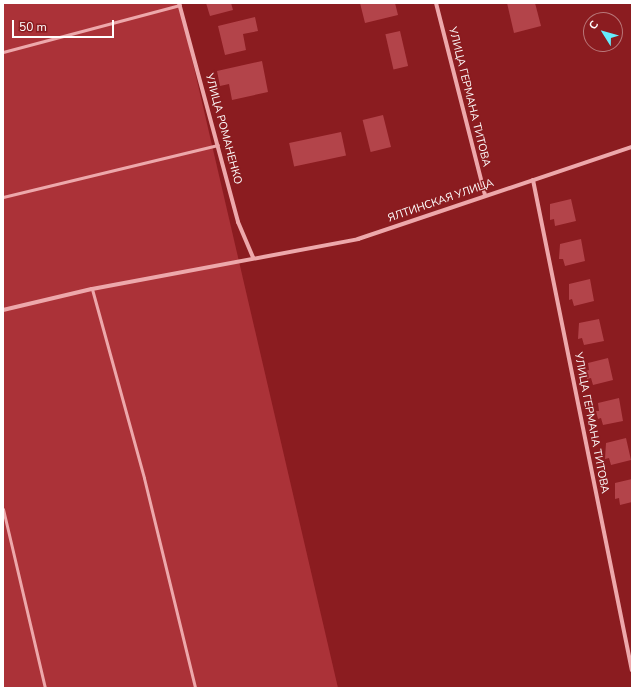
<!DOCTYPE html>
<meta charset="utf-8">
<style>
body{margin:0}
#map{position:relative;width:635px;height:691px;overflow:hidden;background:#8b1c20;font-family:"Nunito Sans",sans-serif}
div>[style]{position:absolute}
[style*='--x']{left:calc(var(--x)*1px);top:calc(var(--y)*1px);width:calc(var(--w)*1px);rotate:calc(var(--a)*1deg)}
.green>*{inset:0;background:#ab3238}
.building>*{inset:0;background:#b3444a;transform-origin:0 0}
.service>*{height:3px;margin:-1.5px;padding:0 1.5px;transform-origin:1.5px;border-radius:1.5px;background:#eda8ab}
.minor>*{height:4px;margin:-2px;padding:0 2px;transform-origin:2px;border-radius:2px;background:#eda8ab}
span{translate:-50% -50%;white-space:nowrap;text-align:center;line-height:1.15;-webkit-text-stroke:3px #8b1c20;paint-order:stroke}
.street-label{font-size:11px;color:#fff}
.frame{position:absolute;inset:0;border:4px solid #fff;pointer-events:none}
.north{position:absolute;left:583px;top:12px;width:40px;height:40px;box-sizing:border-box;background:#8b1c20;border:1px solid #b97779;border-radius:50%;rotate:307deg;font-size:11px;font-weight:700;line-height:16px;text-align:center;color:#fff}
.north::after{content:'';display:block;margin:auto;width:14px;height:18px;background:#65ecfd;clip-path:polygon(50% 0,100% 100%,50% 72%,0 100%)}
.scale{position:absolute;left:12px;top:20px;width:102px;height:18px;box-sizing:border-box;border:2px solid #fff;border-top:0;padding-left:5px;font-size:12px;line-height:14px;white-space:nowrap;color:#fff;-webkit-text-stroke:3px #8b1c20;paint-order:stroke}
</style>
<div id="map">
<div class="green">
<i style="clip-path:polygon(3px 3px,179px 3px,338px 688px,3px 688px)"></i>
</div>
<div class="building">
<i style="clip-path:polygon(206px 3px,231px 3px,233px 10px,210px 16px)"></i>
<i style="clip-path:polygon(360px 3px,395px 3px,398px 15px,365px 23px)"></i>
<i style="clip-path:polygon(507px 3px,535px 3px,541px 26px,514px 33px)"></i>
<i style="clip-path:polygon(255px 17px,258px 31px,243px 34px,246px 50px,225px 55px,218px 26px)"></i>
<i style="left:400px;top:31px;width:36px;height:15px;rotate:77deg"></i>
<i style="clip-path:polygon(262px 61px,268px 92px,232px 100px,229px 84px,220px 86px,217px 71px)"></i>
<i style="left:383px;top:115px;width:33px;height:21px;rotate:76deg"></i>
<i style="left:341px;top:132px;width:24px;height:53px;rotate:78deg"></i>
<i style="clip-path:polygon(571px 199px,576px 221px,555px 226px,554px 219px,550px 220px,550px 204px)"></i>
<i style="clip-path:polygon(581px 239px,585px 261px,565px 266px,563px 259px,559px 259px,560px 244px)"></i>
<i style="clip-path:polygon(590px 279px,594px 301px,574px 306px,572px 299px,569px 300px,569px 284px)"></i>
<i style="clip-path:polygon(599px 319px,604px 341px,584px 345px,582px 338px,578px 339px,579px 323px)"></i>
<i style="clip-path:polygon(608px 358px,613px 380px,593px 385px,591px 378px,587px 379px,586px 375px,586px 371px,589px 370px,588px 363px)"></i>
<i style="clip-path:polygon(619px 398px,623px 421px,603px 425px,601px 418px,598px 419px,596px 411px,599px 411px,598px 403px)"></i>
<i style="clip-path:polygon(626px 438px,631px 460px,611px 465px,609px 458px,605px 459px,606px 443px)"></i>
<i style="clip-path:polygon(632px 479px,632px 502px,620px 505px,619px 498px,615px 499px,615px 483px)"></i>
</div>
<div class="service">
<i style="--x:3;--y:52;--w:183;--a:-14.9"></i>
<i style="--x:3;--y:197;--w:221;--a:-13.6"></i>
<i style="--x:92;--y:289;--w:196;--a:74.6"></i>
<i style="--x:144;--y:478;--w:216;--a:76.3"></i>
<i style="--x:3;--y:509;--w:184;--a:76.8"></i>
</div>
<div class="minor">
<i style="--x:179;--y:3;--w:227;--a:74.9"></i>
<i style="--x:238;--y:222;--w:39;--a:67"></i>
<i style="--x:436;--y:3;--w:198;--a:75.7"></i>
<i style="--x:533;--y:180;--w:500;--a:78.6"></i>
<i style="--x:3;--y:310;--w:91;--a:-13.3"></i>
<i style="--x:92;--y:289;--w:271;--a:-10.6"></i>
<i style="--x:358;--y:239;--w:289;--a:-18.6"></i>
</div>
<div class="street-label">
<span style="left:469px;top:97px;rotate:76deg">УЛИЦА ГЕРМАНА ТИТОВА</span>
<span style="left:223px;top:129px;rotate:75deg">УЛИЦА РОМАНЕНКО</span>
<span style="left:441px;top:201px;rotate:-19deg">ЯЛТИНСКАЯ УЛИЦА</span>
<span style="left:591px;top:423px;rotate:79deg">УЛИЦА ГЕРМАНА ТИТОВА</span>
</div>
<div class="frame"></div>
<div class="north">С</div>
<div class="scale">50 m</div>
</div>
